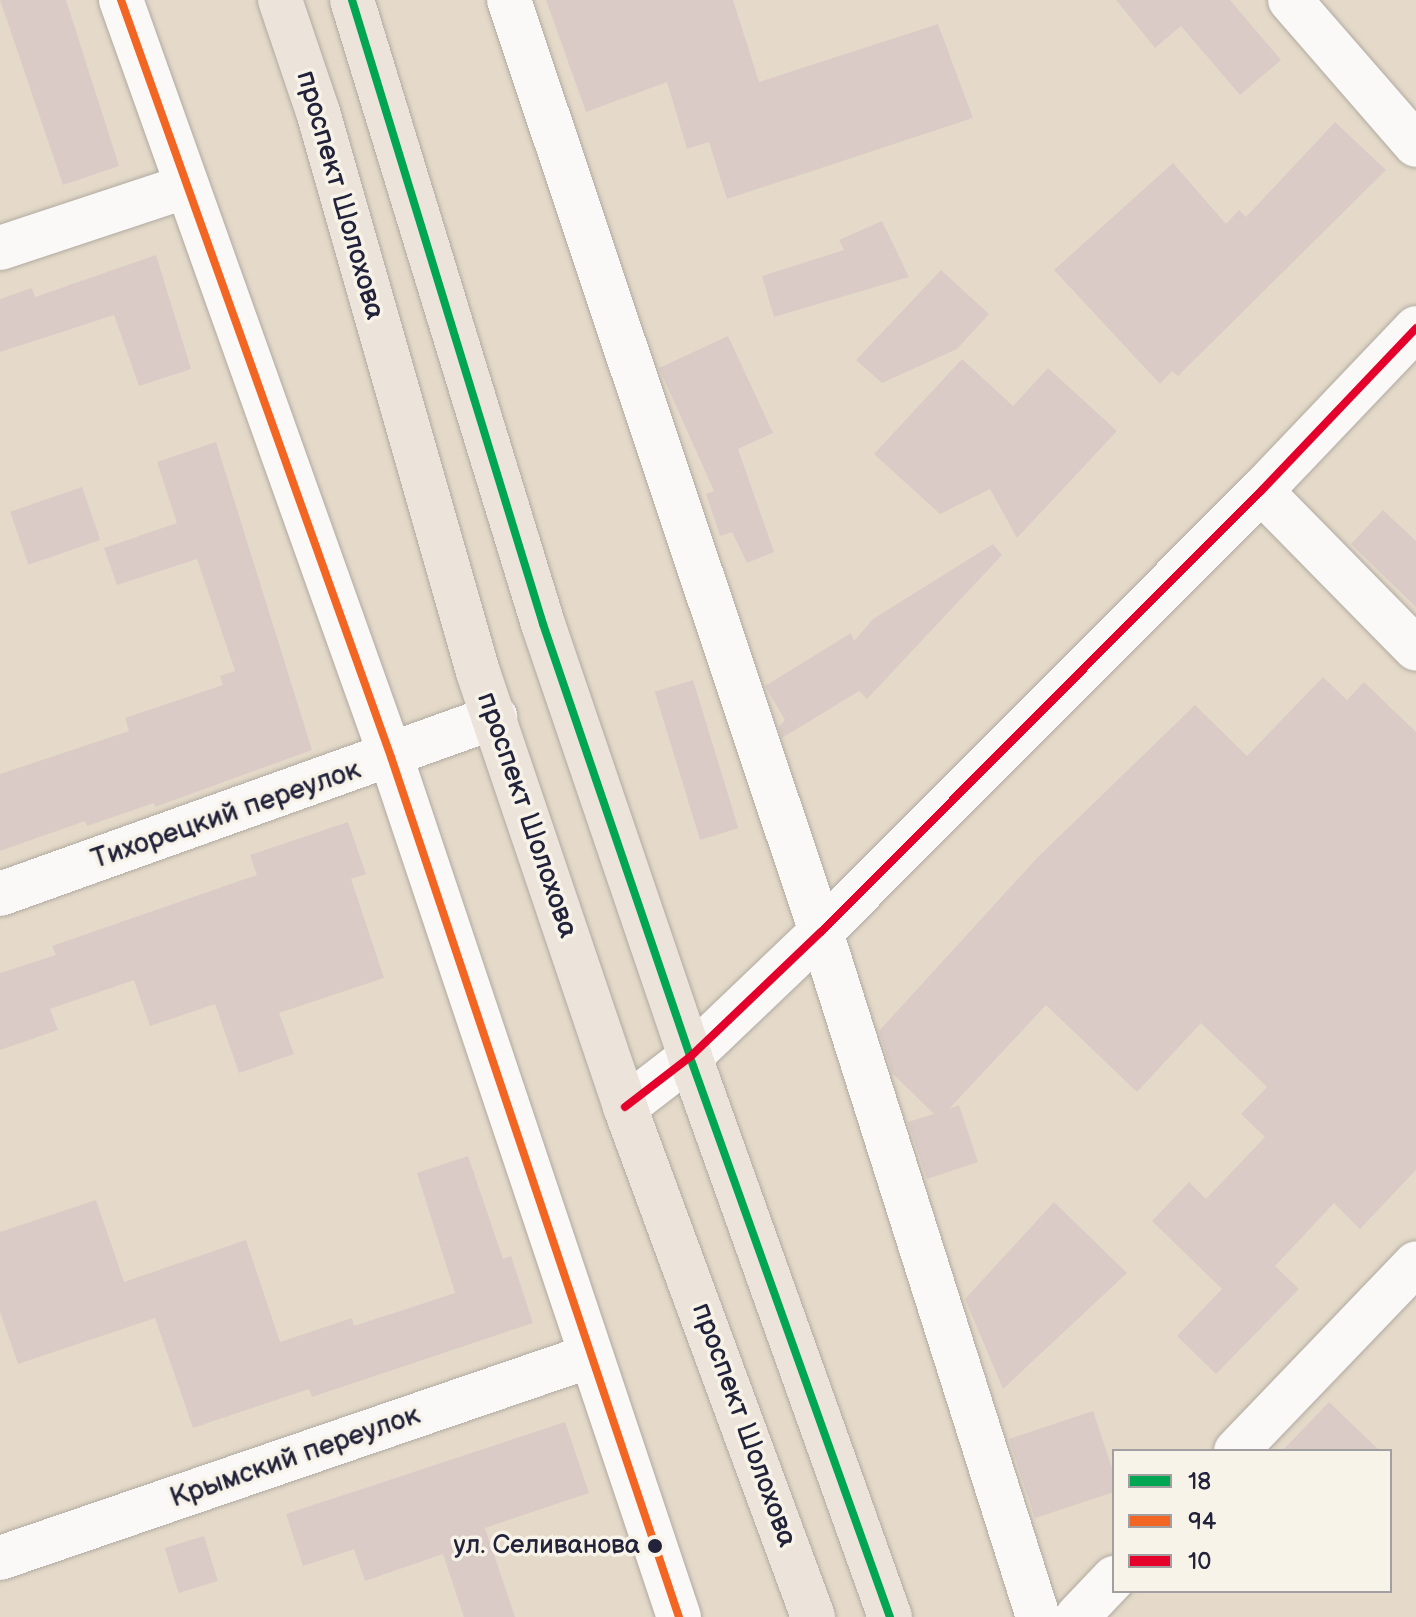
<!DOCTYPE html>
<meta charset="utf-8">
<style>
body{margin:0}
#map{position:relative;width:1416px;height:1617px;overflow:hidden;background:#e5dac9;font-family:"Balsamiq Sans",sans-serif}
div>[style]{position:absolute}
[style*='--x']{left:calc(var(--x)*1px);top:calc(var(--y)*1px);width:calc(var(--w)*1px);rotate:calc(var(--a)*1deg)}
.building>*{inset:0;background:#dacbc7;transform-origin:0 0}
.roads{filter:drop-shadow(0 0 2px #b0aaa1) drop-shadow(0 0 2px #b0aaa1)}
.minor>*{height:44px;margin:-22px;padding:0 22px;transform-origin:22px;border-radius:22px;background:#fbf9f7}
.major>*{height:44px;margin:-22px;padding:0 22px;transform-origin:22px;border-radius:22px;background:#ece3da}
.bus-1>*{height:8px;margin:-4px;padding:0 4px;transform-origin:4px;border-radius:4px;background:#00a651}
.bus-2>*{height:8px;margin:-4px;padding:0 4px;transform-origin:4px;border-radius:4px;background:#f26522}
.bus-3>*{height:8px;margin:-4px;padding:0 4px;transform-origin:4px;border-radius:4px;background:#e4002b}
.dots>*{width:22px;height:22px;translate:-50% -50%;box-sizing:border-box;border:4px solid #f7f3e8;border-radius:50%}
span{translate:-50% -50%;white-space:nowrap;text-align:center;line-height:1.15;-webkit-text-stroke:7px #f7f3e8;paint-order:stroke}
.bus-label{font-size:26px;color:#22223b}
.right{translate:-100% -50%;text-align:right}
.street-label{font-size:28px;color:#22223b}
.legend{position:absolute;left:1112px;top:1449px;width:280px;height:144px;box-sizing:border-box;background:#f7f3e8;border:2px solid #a29fa3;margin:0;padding:10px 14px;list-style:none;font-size:24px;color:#22223b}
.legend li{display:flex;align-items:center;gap:16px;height:40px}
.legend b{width:40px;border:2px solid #a29fa3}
</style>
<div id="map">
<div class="building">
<i style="clip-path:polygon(0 0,66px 0,119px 166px,63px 185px)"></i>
<i style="clip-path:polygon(546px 0,733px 0,759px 82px,938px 24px,973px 118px,727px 199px,709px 142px,687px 149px,667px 82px,586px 112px)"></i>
<i style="clip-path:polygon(1116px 0,1230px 0,1281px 60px,1240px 95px,1181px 26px,1155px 48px)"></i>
<i style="clip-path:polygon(1335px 122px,1386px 170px,1178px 376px,1172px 371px,1160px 384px,1054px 270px,1173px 163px,1226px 224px,1239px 210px,1246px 217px)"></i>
<i style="clip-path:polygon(882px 221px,909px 277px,774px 317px,762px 276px,844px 250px,839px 240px)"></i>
<i style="clip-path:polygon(156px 255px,191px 369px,139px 386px,114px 315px,0 352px,0 299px,32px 288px,35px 297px)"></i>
<i style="clip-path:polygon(941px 270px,989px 314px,957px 349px,882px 383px,856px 360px)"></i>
<i style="clip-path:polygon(728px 336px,773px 433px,738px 449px,774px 552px,747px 563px,732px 532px,720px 536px,706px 494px,714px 491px,659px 368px)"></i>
<i style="clip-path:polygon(962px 359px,1013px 406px,1048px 368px,1117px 431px,1017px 538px,990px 489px,940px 514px,874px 454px)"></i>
<i style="clip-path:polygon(216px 442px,312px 750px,155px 807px,154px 803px,87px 826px,85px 821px,0 851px,0 774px,129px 731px,125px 718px,223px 685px,220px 676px,235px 671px,197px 559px,117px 585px,104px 548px,177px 523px,157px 462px)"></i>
<i style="left:82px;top:487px;width:56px;height:76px;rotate:71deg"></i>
<i style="clip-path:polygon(1383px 510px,1416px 541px,1416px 607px,1351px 544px)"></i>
<i style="clip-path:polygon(993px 544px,1002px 555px,867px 699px,859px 691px,782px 738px,779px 727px,785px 720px,765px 686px,851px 633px,854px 641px,873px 619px)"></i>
<i style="clip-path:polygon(1323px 677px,1347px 700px,1364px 682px,1416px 732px,1416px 1170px,1360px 1229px,1334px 1203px,1275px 1266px,1299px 1289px,1216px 1374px,1177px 1336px,1222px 1289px,1152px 1221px,1189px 1182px,1206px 1199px,1265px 1137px,1241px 1114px,1267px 1087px,1201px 1023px,1137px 1092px,1046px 1005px,949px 1109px,959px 1105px,978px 1162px,927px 1179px,908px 1122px,934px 1114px,892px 1073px,879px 1031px,1037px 858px,1195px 705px,1247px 756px)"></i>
<i style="left:693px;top:680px;width:155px;height:40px;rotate:73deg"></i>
<i style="clip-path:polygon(348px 822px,366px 874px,351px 879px,384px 978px,279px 1013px,294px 1054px,239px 1073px,215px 1004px,150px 1026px,134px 980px,50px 1009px,58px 1030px,0 1050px,0 973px,56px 955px,52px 946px,257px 875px,250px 855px)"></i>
<i style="clip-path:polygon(468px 1156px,503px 1259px,511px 1256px,533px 1323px,312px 1397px,309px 1389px,193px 1428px,155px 1318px,18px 1364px,0 1312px,0 1232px,96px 1200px,124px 1282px,246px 1240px,280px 1342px,352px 1318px,354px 1326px,455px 1293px,417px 1173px)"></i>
<i style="clip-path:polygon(1054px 1202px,1127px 1273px,1003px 1389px,965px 1299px)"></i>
<i style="clip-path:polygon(1329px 1402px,1380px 1451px,1282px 1451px)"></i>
<i style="clip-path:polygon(1093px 1411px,1114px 1474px,1114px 1492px,1035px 1518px,1009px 1439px)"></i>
<i style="clip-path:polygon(565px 1422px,589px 1493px,485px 1528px,515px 1617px,464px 1617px,443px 1554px,365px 1581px,354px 1549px,303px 1566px,286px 1514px)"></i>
<i style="left:204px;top:1536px;width:47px;height:41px;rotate:73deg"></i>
</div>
<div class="roads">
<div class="minor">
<i style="--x:121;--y:0;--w:804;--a:70.37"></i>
<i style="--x:391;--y:757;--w:907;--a:71.49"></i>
<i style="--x:509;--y:0;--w:983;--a:71.49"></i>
<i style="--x:821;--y:932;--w:719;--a:72.42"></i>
<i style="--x:1290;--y:0;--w:192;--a:49"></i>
<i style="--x:0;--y:248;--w:194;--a:-18.3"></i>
<i style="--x:1261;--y:491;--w:221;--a:45.5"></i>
<i style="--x:0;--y:894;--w:526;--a:-19.68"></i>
<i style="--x:625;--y:1107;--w:82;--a:-37.6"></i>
<i style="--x:690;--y:1057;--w:181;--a:-43.7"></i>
<i style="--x:821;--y:932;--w:623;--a:-45.07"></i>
<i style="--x:1261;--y:491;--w:225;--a:-46.4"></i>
<i style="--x:1236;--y:1451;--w:260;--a:-46.2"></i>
<i style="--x:0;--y:1558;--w:624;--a:-18.9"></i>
<i style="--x:1077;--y:1617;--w:54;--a:-46.5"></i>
</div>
<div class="major">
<i style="--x:280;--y:0;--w:118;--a:71.3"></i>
<i style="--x:318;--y:112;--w:582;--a:74.05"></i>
<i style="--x:478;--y:672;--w:459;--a:71.3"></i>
<i style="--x:625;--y:1107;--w:544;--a:69.76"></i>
<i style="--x:352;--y:0;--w:653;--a:72.98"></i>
<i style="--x:543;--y:624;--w:457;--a:71.2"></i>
<i style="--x:690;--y:1057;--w:595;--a:70.35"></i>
</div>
</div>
<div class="bus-1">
<i style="--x:352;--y:0;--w:653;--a:72.98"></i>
<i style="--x:543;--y:624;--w:457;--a:71.2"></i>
<i style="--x:690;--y:1057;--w:595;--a:70.35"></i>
</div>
<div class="bus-2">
<i style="--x:121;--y:0;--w:804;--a:70.37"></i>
<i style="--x:391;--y:757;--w:907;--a:71.49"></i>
</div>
<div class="bus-3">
<i style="--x:625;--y:1107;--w:82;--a:-37.6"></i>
<i style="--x:690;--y:1057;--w:181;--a:-43.7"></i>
<i style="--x:821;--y:932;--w:623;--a:-45.07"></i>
<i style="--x:1261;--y:491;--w:225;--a:-46.4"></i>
</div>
<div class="dots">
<i style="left:655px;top:1546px;background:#22223b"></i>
</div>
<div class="bus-label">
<span class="right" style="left:640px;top:1546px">ул. Селиванова</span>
</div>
<div class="street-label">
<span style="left:340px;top:195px;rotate:74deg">проспект Шолохова</span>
<span style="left:226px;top:815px;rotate:-19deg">Тихорецкий переулок</span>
<span style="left:527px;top:815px;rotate:71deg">проспект Шолохова</span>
<span style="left:744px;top:1425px;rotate:70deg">проспект Шолохова</span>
<span style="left:295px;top:1457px;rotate:-19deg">Крымский переулок</span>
</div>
<ul class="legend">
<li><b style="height:10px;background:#00a651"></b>18</li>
<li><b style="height:10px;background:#f26522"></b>94</li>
<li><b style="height:10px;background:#e4002b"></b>10</li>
</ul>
</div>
